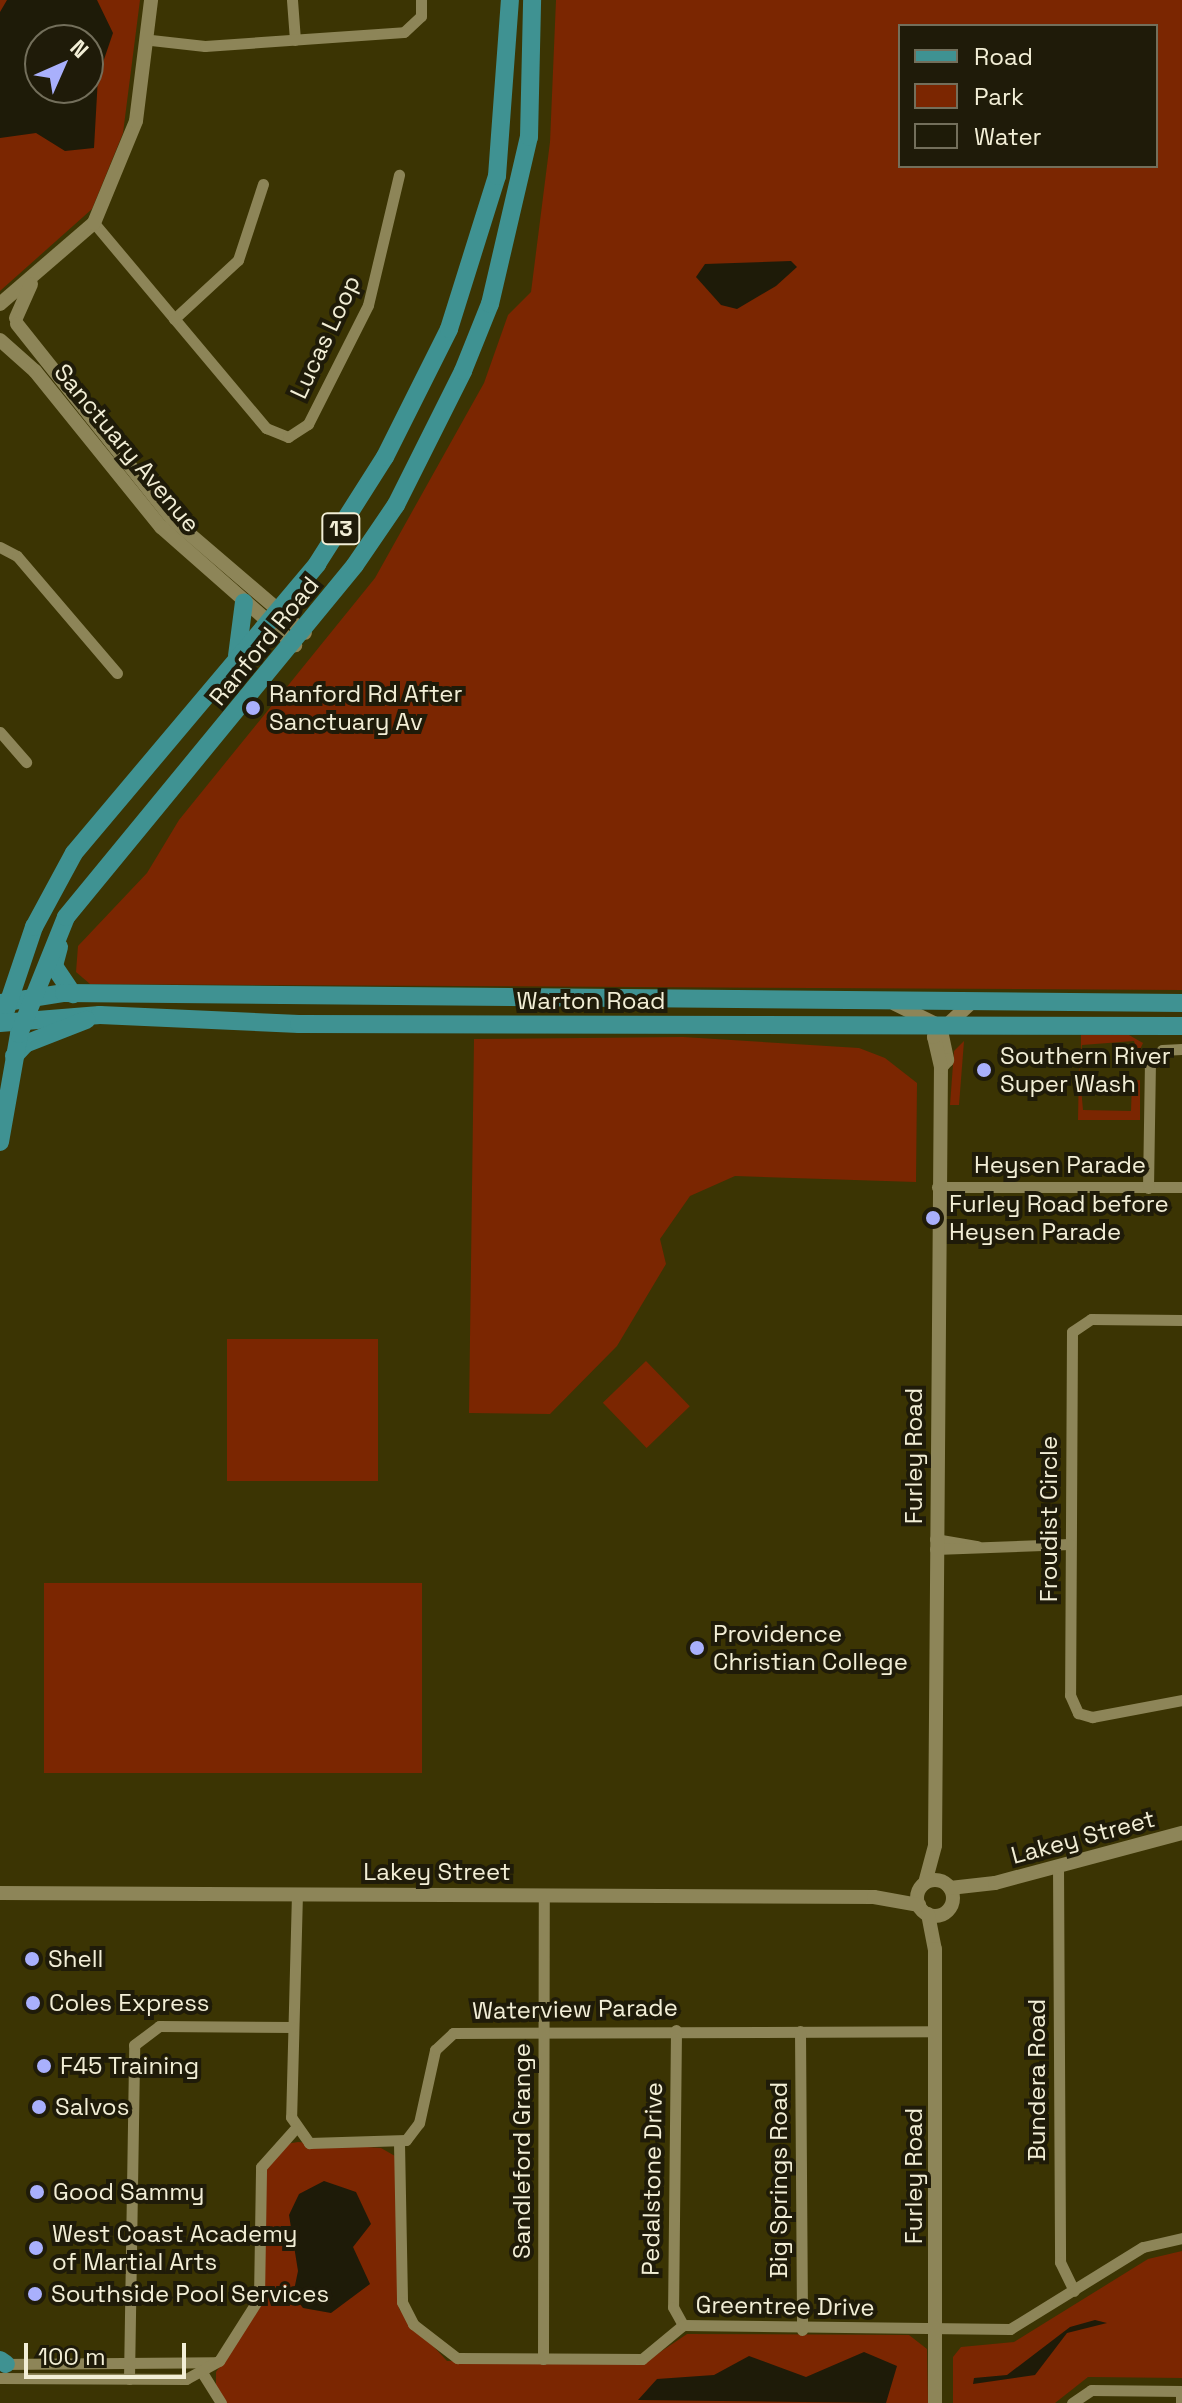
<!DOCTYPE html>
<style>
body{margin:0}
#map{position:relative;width:1182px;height:2403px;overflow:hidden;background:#3b3403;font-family:"Space Grotesk",sans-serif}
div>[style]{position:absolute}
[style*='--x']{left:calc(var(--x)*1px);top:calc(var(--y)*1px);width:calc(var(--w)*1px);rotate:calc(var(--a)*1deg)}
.green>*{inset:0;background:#7b2601;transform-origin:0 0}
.water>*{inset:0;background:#1e1b08}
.minor>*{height:11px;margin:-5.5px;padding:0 5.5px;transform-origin:5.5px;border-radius:5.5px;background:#8d8558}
.tertiary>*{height:14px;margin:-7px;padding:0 7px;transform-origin:7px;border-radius:7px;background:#8d8558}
.tertiary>.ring{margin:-7px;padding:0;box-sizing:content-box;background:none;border:14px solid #8d8558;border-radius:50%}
.primary>*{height:18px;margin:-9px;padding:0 9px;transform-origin:9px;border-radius:9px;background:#3f9292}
.dots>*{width:22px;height:22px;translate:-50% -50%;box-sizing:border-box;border:4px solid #1f1b09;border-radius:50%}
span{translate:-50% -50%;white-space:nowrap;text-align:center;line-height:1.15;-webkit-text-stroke:8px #1f1b09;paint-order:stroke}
.shield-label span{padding:2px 6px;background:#1f1b09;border:2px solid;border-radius:6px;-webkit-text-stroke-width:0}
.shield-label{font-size:22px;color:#f2eed6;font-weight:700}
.street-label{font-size:24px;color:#f2eed6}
.poi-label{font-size:24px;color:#f2eed6}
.left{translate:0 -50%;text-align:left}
.legend{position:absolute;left:898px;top:24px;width:260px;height:144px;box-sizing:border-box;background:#1f1b09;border:2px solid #736f5b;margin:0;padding:10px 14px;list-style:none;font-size:24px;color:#f2eed6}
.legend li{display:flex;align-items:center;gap:16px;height:40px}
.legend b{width:40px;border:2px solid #736f5b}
.north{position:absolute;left:24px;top:24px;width:80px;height:80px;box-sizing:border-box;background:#1f1b09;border:2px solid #736f5b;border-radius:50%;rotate:45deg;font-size:22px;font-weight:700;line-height:32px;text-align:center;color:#f2eed6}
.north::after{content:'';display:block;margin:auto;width:28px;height:36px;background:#a9b0fc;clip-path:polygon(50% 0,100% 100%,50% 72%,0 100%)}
.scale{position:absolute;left:24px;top:2343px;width:162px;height:36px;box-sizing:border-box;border:4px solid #f2eed6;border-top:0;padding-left:10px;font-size:24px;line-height:28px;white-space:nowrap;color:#f2eed6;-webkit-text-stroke:6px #1f1b09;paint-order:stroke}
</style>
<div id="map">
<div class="green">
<i style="clip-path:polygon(evenodd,0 0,140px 0,123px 133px,92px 209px,0 291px,0 0,40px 40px,88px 40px,88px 88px,40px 88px,40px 40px)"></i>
<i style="clip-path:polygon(evenodd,556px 0,1182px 0,1182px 990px,90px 984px,76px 972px,78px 946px,147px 873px,179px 820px,375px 578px,484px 383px,508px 315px,531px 292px,550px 142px,556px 0,900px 26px,1156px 26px,1156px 166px,900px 166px,900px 26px)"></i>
<i style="clip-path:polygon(1081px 1035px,1129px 1035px,1143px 1043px,1138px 1054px,1134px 1041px,1082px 1045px,1081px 1054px)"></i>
<i style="clip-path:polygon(683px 1037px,859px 1048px,885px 1058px,917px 1083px,916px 1182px,735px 1176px,690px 1196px,660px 1239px,666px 1264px,617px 1346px,550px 1414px,469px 1413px,474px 1039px)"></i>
<i style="clip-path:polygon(964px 1041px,959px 1105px,950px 1105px,954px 1051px)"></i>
<i style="clip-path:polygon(1079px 1065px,1083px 1110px,1131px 1111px,1132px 1081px,1140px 1080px,1140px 1120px,1078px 1120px)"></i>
<i style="left:227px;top:1339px;width:151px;height:142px"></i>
<i style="left:646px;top:1361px;width:63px;height:60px;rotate:46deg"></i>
<i style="left:44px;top:1583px;width:378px;height:190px"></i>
<i style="clip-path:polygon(298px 2142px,381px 2148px,395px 2156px,399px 2309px,447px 2361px,644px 2363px,687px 2334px,909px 2335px,927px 2349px,928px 2403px,227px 2403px,216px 2390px,216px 2372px,261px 2306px,266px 2169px,286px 2144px)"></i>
<i style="clip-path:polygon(1182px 2251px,1182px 2378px,1088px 2377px,1055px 2403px,953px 2403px,953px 2357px,961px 2347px,1014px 2342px,1148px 2259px)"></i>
</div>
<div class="water">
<i style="clip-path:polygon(evenodd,7px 0,97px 0,113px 33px,98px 77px,94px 148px,65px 151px,36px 133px,0 138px,0 12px,7px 0,56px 36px,88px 40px,88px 88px,40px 88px,40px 40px,56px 36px)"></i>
<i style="clip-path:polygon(791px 261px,797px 267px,776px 286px,737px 309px,721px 305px,696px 277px,705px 264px)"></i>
<i style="clip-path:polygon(324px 2181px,356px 2192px,371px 2224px,353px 2247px,370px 2284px,331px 2313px,303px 2308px,293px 2295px,298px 2271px,289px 2215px,299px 2194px)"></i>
<i style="clip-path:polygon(1095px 2320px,1107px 2323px,1067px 2333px,1035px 2375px,973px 2384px,974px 2378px,1007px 2375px,1070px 2327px)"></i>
<i style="clip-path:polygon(864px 2352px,897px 2366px,886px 2403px,638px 2400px,657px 2379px,714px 2375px,749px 2356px,806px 2377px)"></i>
</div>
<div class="minor">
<i style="--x:292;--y:0;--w:40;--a:85.7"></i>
<i style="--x:151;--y:40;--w:54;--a:6.3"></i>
<i style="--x:205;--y:46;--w:199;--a:-4"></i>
<i style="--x:404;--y:32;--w:23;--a:-43"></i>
<i style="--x:421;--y:16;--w:16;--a:-90"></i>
<i style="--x:94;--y:223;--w:268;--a:50"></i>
<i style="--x:266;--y:428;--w:24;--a:22"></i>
<i style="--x:288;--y:437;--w:24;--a:-33"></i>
<i style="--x:308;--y:424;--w:133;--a:-63.2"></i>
<i style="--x:368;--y:305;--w:134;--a:-76.6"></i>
<i style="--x:174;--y:319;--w:87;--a:-42.7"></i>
<i style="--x:238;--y:260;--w:80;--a:-71.8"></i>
<i style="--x:0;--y:547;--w:19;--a:28"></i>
<i style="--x:17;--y:556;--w:154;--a:49.5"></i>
<i style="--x:0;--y:732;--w:40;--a:49"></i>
<i style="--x:937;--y:1187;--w:245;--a:0"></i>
<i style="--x:1148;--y:1188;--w:124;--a:-89.1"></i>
<i style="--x:1150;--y:1064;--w:18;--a:-49"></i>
<i style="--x:1162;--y:1050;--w:20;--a:-3"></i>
<i style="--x:1182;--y:1320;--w:91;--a:-179.4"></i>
<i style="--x:1091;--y:1319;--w:23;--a:146"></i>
<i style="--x:1072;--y:1332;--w:363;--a:90.3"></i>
<i style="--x:1070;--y:1695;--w:20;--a:66"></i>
<i style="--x:1078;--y:1713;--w:15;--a:16"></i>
<i style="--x:1092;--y:1717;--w:92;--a:-10.7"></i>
<i style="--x:935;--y:1539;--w:43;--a:9.5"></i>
<i style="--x:935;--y:1549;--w:135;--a:-2.1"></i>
<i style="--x:1058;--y:1865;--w:397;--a:89.7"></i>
<i style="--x:1060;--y:2262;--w:32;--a:64"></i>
<i style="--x:297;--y:1893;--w:224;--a:91.5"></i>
<i style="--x:291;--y:2117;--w:32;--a:55"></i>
<i style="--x:309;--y:2143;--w:97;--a:-1.8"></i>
<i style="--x:406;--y:2140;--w:21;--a:-53"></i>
<i style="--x:419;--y:2123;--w:75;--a:-77.6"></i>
<i style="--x:435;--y:2050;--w:25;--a:-43"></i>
<i style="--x:453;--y:2033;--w:483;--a:-0.2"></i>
<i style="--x:676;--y:2030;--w:277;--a:90.6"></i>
<i style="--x:673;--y:2307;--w:21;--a:61"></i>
<i style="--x:800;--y:2031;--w:299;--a:89.6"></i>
<i style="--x:399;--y:2143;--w:159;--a:88.9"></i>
<i style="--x:402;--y:2302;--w:25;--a:63"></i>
<i style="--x:413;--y:2324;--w:56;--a:37.7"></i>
<i style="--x:457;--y:2358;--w:185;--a:0.3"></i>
<i style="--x:642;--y:2359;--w:53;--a:-39.7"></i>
<i style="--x:683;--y:2325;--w:327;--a:0.7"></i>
<i style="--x:1010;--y:2329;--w:156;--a:-31.7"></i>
<i style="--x:1143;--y:2247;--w:40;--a:-13"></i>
<i style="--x:543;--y:2359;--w:464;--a:-89.9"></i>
<i style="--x:1;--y:2364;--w:214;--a:-0.5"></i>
<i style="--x:203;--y:2374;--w:34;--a:58"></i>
<i style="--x:0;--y:2378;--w:186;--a:0.3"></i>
<i style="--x:186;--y:2379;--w:38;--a:-29"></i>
<i style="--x:219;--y:2361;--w:75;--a:-57.6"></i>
<i style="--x:259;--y:2298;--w:131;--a:-89.1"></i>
<i style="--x:261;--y:2167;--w:50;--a:-48.3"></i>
<i style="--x:129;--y:2379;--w:334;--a:-89.1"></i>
<i style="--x:134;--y:2045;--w:31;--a:-37"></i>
<i style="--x:159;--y:2026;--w:134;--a:0.4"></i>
<i style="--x:1072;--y:2403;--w:23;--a:-34"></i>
<i style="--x:1091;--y:2390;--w:91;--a:0.6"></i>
<i style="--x:1181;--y:2403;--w:12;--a:-90"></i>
</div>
<div class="tertiary">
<i style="--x:0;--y:304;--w:124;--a:-40.8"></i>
<i style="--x:94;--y:223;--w:110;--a:-67.6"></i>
<i style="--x:136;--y:121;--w:122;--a:-82.9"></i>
<i style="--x:16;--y:318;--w:37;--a:-66"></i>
<i style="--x:17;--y:324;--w:249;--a:51.5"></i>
<i style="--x:172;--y:519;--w:175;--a:40.6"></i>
<i style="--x:0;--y:340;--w:47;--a:41.5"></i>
<i style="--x:35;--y:371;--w:201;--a:51.1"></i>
<i style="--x:161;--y:527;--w:179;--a:41.4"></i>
<i style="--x:895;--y:1004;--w:50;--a:26.1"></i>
<i style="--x:940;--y:1026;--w:35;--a:78"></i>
<i style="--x:947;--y:1060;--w:9;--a:131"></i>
<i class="ring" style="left:917px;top:1880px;width:22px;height:22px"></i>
<i style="--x:925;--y:1883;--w:39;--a:-75"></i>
<i style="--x:935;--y:1845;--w:778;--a:-89.56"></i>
<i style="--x:941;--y:1067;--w:31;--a:-103"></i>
<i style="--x:934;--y:1037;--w:50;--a:-42.6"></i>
<i style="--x:950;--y:1888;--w:45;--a:-6.3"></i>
<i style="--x:995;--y:1883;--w:194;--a:-15"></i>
<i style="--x:0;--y:1893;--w:874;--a:0.26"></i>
<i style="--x:874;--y:1897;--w:46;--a:10.1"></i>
<i style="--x:928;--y:1914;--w:36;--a:79"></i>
<i style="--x:935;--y:1949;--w:454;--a:90"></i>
</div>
<div class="primary">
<i style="--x:237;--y:656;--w:54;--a:-82.6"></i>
<i style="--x:59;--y:947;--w:20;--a:105"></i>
<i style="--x:54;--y:966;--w:34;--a:56"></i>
<i style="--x:0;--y:1003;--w:65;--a:-8.9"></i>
<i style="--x:64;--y:993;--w:1118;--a:0.51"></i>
<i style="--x:6;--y:1010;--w:88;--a:-71.4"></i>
<i style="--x:34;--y:927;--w:84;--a:-61.6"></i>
<i style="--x:74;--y:853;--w:378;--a:-49.9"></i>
<i style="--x:317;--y:564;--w:127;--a:-57.6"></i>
<i style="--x:385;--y:457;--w:143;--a:-63.4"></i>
<i style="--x:449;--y:329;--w:160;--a:-72.6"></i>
<i style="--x:497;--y:176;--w:176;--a:-85.8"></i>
<i style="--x:0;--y:1023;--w:100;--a:-4.6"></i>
<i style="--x:100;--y:1015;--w:199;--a:2.6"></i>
<i style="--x:299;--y:1024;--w:883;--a:0.13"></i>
<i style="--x:14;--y:1056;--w:16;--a:-47"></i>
<i style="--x:25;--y:1044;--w:66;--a:-21.5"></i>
<i style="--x:0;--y:1142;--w:110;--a:-80"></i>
<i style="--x:19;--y:1034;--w:126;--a:-68.1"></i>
<i style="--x:66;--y:917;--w:455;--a:-50.6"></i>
<i style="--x:355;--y:565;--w:73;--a:-55.7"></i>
<i style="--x:396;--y:505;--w:150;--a:-63.4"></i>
<i style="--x:463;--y:371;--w:72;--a:-68.1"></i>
<i style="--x:490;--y:304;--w:171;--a:-76.9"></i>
<i style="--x:529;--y:137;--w:137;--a:-88.7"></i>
<i style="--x:0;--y:2360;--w:7;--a:34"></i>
</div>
<div class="dots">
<i style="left:253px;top:708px;background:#a9b0fc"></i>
<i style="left:984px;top:1070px;background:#a9b0fc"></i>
<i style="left:933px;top:1218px;background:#a9b0fc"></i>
<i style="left:697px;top:1648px;background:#a9b0fc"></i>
<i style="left:32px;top:1959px;background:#a9b0fc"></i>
<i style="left:33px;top:2003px;background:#a9b0fc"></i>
<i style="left:44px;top:2066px;background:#a9b0fc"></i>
<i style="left:39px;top:2107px;background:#a9b0fc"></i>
<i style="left:37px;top:2192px;background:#a9b0fc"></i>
<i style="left:36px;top:2248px;background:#a9b0fc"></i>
<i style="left:35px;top:2294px;background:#a9b0fc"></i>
</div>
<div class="shield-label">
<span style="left:341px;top:529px">13</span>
</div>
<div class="street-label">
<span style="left:325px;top:337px;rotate:-65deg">Lucas Loop</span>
<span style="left:127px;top:448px;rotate:50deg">Sanctuary Avenue</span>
<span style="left:264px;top:641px;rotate:-51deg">Ranford Road</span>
<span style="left:591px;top:1001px">Warton Road</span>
<span style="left:1060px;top:1165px">Heysen Parade</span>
<span style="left:914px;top:1456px;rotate:-90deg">Furley Road</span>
<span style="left:1049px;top:1519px;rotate:-90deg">Froudist Circle</span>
<span style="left:1083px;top:1837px;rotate:-15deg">Lakey Street</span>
<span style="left:437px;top:1872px">Lakey Street</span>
<span style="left:575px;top:2009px;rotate:-1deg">Waterview Parade</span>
<span style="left:1037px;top:2080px;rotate:-90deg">Bundera Road</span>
<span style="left:522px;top:2151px;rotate:-90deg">Sandleford Grange</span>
<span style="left:914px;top:2176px;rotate:-90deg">Furley Road</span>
<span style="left:652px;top:2179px;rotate:-89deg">Pedalstone Drive</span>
<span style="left:779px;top:2180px;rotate:-90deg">Big Springs Road</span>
<span style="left:785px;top:2306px;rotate:1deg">Greentree Drive</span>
</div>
<div class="poi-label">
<span class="left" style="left:269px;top:708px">Ranford Rd After<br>Sanctuary Av</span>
<span class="left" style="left:1000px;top:1070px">Southern River<br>Super Wash</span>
<span class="left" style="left:949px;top:1218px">Furley Road before<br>Heysen Parade</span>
<span class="left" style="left:713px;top:1648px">Providence<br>Christian College</span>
<span class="left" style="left:48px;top:1959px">Shell</span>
<span class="left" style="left:49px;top:2003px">Coles Express</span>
<span class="left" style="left:60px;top:2066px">F45 Training</span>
<span class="left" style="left:55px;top:2107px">Salvos</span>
<span class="left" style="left:53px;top:2192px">Good Sammy</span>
<span class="left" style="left:52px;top:2248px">West Coast Academy<br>of Martial Arts</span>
<span class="left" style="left:51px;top:2294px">Southside Pool Services</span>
</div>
<ul class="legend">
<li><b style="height:10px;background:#3f9292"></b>Road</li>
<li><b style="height:22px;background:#7b2601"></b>Park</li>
<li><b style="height:22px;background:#1e1b08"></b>Water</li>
</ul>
<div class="north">N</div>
<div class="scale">100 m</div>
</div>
